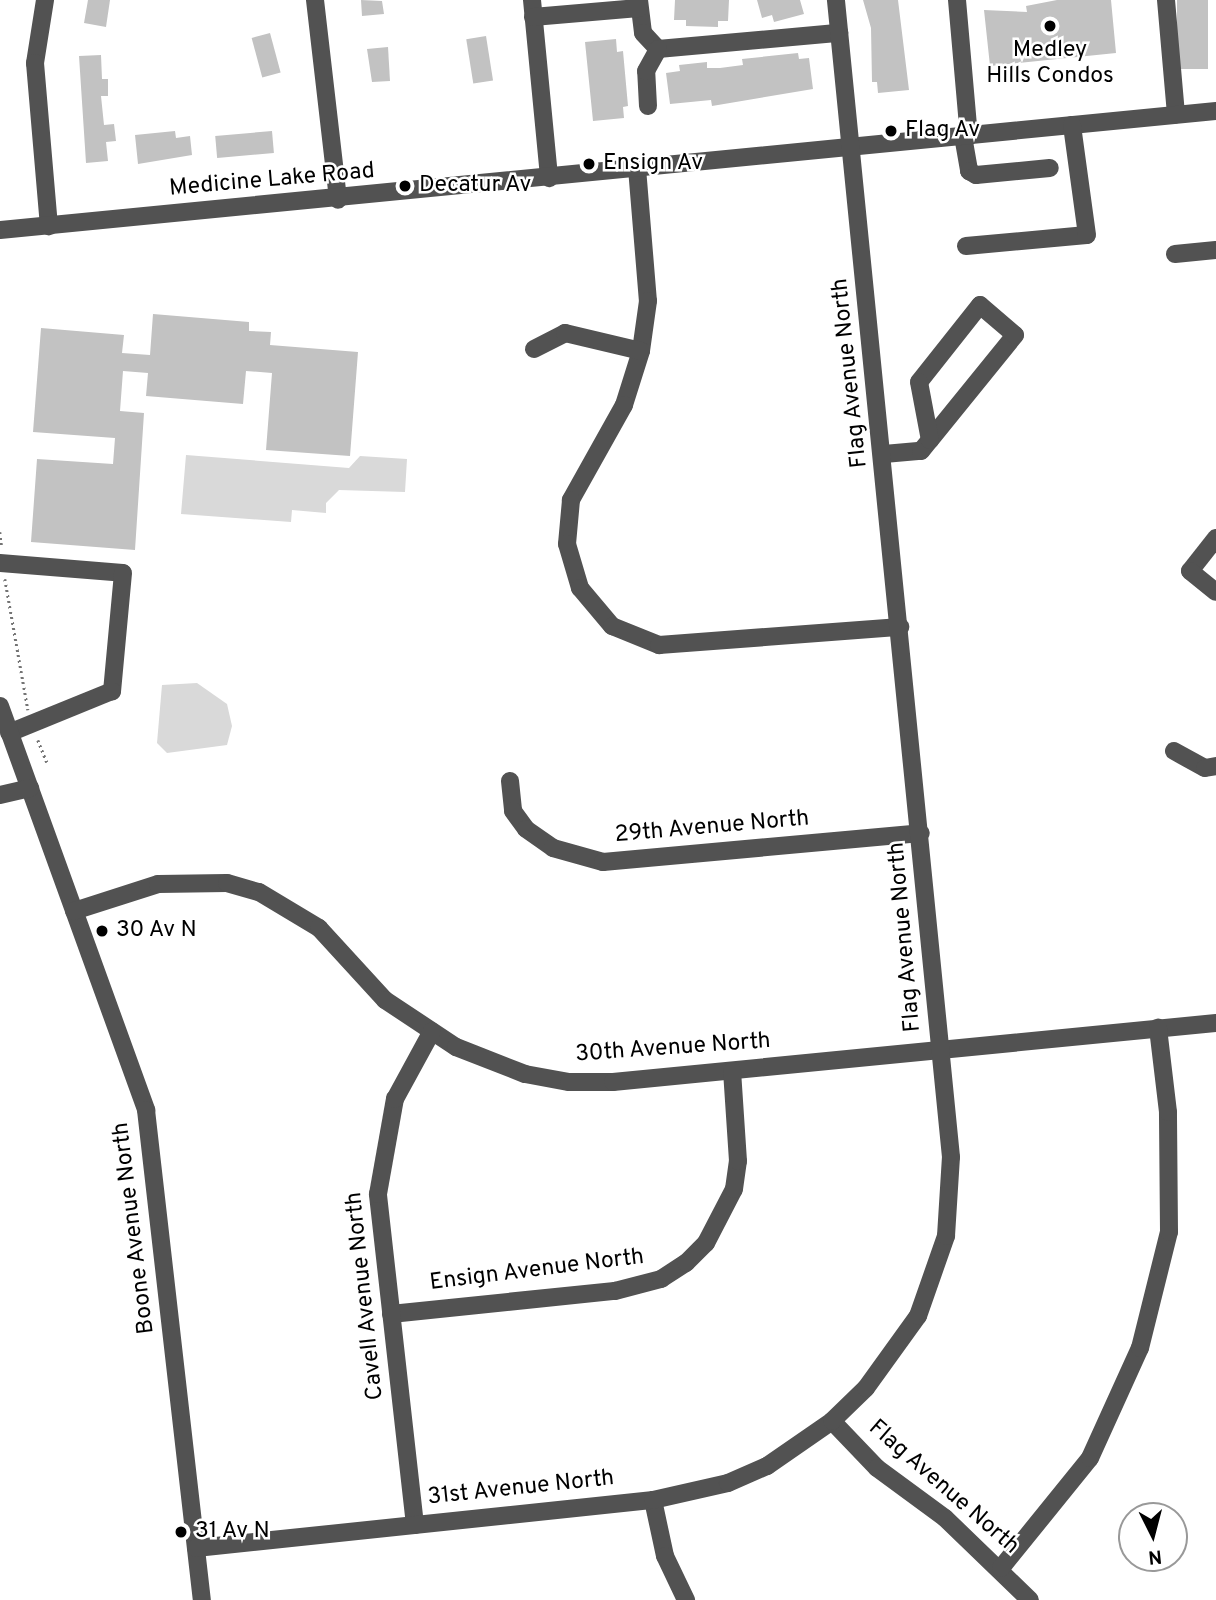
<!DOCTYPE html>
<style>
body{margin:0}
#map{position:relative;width:1216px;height:1600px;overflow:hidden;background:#fff;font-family:Overpass,sans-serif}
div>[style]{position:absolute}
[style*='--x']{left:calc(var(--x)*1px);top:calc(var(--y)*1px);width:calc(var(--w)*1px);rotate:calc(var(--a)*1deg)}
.green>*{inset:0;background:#d9d9d9}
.building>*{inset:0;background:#c2c2c2;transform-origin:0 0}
.path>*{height:2.5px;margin-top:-1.25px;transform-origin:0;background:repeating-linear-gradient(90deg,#747474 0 2px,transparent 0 5.5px)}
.minor>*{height:18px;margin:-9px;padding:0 9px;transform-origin:9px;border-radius:9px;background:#525252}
.dots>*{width:19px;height:19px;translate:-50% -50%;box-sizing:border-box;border:4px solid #fff;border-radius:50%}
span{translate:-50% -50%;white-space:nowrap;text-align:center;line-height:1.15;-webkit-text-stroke:5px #fff;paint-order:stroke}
.poi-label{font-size:23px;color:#000}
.left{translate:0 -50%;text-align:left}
.street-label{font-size:23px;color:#000}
.north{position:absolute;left:1118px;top:1502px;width:70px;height:70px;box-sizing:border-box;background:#fff;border:2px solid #999;border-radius:50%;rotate:174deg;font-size:19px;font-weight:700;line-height:28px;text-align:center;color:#000}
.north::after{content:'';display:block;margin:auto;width:24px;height:32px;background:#000;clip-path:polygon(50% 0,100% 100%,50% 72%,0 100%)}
</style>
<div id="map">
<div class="green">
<i style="clip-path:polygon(186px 455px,349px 468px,360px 456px,407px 459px,405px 492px,339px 490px,326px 503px,326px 513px,292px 510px,291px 522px,181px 514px)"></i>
<i style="clip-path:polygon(197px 683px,227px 704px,232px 726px,227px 745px,167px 753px,157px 743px,162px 685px)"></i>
</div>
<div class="building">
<i style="clip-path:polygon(88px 0,110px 0,106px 27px,84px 23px)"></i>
<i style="clip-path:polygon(361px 0,382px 1px,384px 14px,362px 16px)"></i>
<i style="clip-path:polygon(675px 0,729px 0,728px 21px,718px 21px,718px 27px,686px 26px,686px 20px,674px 20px)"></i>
<i style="clip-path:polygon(757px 0,800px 0,804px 14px,774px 22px,772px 15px,762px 18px)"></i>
<i style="clip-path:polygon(863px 0,898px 0,909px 90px,878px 93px,877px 82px,872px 82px,871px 28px)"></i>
<i style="clip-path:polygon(1057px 0,1111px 0,1116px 53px,990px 66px,984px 10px,1027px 12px,1026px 6px)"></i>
<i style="left:1177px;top:0;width:31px;height:69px"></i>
<i style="left:270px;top:33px;width:41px;height:19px;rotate:75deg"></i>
<i style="left:486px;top:36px;width:45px;height:20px;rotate:81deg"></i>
<i style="clip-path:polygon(616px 39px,617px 52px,623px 51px,628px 106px,623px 107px,624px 118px,593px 121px,585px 42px)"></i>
<i style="clip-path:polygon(388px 47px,390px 81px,372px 82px,367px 49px)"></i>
<i style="clip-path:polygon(798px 53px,799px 59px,809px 58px,813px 89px,712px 106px,711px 100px,670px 104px,666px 73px,680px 71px,679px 65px,707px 62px,707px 68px,720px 68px,743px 65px,742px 59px)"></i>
<i style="clip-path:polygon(101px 55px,102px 79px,108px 79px,108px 96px,101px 96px,104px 125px,114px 124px,116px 141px,106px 142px,108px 161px,86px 163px,79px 56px)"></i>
<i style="clip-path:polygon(175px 131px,176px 138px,190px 136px,192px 155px,138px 164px,135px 135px)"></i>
<i style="left:272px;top:131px;width:22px;height:57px;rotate:85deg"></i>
<i style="clip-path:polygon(153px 314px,249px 322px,249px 331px,271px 332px,270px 345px,358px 352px,350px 456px,266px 450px,272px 373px,246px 371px,243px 404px,146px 396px,148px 373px,123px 371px,120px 411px,144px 413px,135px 550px,31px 542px,37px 459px,113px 464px,115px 438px,33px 432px,41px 328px,124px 335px,122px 353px,150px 355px)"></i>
</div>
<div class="path">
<i style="--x:0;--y:532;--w:16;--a:83"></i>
<i style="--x:5;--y:579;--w:133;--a:80"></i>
<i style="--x:38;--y:740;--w:24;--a:68"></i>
</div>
<div class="minor">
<i style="--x:45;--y:0;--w:64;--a:99"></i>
<i style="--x:35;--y:63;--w:164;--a:85.1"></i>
<i style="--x:315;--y:0;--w:201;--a:83.4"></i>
<i style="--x:532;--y:0;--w:179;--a:84.5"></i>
<i style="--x:639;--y:0;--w:33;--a:83"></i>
<i style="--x:643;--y:33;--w:22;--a:47"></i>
<i style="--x:658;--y:49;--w:182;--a:-5.1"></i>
<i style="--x:957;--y:0;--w:137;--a:85"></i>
<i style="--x:1166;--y:0;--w:115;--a:85"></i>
<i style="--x:533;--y:17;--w:106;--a:-4.9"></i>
<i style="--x:648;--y:106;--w:35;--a:-93"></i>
<i style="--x:646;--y:71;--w:25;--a:-61"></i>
<i style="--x:963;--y:136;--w:36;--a:80"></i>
<i style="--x:969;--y:171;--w:8;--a:30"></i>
<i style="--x:976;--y:175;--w:74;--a:-5.4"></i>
<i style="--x:637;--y:168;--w:133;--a:85.3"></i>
<i style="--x:648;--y:301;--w:50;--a:98"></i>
<i style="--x:641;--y:351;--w:57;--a:107.5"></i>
<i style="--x:624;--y:405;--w:109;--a:119.2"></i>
<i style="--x:571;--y:500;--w:44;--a:95.2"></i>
<i style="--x:567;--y:544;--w:46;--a:73.5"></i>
<i style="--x:580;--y:588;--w:50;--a:49.9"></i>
<i style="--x:612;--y:626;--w:51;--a:22"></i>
<i style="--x:659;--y:645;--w:242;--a:-4.3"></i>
<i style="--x:0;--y:230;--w:1222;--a:-5.59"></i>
<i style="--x:966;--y:246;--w:121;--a:-5.2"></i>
<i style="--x:1087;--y:235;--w:111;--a:-97.8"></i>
<i style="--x:1175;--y:254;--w:41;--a:-5.6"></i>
<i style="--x:534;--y:349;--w:35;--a:-27"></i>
<i style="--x:565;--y:333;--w:78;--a:13.3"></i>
<i style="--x:884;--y:454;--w:37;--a:-5"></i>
<i style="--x:921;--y:451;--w:14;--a:-51"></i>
<i style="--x:930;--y:440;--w:135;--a:-51"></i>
<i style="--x:1015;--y:335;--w:46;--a:-139.4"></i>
<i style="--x:980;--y:305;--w:98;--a:128.4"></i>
<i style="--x:919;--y:382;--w:59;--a:79.3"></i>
<i style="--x:1216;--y:538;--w:42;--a:128.2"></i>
<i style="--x:1190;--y:571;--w:33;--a:39"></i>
<i style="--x:0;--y:563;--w:123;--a:4.6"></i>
<i style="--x:123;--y:573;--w:119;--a:95.3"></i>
<i style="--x:112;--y:691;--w:111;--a:157.8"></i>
<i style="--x:0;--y:706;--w:430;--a:70.1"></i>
<i style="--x:146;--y:1110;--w:493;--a:83.5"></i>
<i style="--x:1174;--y:751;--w:35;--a:29"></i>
<i style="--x:1205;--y:768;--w:11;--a:-10"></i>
<i style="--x:510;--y:781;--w:30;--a:84"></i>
<i style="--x:513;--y:811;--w:22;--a:54"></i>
<i style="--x:526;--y:829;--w:33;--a:35"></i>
<i style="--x:553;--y:848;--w:52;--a:15.6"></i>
<i style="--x:603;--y:862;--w:319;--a:-5.2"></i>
<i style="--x:0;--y:795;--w:31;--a:-13"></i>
<i style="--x:74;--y:911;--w:88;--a:-17.8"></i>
<i style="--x:158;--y:884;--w:69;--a:-0.8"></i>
<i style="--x:227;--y:883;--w:33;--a:16"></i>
<i style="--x:259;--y:892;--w:70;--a:31"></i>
<i style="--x:319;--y:928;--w:98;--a:47.5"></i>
<i style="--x:385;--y:1000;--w:85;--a:33.5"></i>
<i style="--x:456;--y:1047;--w:74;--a:21.4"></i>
<i style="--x:525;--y:1074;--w:45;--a:10.3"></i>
<i style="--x:569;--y:1082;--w:44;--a:0"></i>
<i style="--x:613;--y:1082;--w:606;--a:-5.59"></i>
<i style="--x:391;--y:1314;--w:225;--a:-5.9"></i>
<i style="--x:615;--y:1291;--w:48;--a:-14.6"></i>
<i style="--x:661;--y:1279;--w:30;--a:-33"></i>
<i style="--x:686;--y:1263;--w:28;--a:-45"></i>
<i style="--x:706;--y:1243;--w:61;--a:-62.6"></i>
<i style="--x:734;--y:1189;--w:28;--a:-82"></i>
<i style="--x:738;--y:1161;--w:90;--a:-93.8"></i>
<i style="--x:832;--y:1421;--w:65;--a:46.2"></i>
<i style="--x:877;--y:1468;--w:84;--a:36.3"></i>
<i style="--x:945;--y:1518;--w:118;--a:44"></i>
<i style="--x:653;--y:1500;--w:57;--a:77.9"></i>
<i style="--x:665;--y:1556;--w:49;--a:64.5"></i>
<i style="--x:415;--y:1525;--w:333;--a:-96.4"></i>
<i style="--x:378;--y:1194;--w:97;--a:-79.9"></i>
<i style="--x:395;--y:1099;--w:77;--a:-61.4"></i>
<i style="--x:196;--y:1548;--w:460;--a:-6"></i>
<i style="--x:653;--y:1500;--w:77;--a:-12.8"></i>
<i style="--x:728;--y:1483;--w:43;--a:-23.6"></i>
<i style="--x:767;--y:1466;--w:79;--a:-34.7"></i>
<i style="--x:832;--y:1421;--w:47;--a:-44.1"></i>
<i style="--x:866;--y:1388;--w:89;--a:-54.2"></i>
<i style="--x:918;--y:1316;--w:85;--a:-70.7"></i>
<i style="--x:946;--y:1236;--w:79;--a:-86.4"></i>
<i style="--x:951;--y:1157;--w:1163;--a:-95.68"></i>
<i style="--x:1001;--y:1568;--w:141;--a:-51"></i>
<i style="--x:1090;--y:1458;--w:121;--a:-65.6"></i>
<i style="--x:1140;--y:1348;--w:120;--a:-76"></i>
<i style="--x:1169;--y:1232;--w:120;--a:-90.5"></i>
<i style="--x:1168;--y:1112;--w:85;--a:-96.8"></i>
</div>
<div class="dots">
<i style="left:1050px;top:26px;background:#000"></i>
<i style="left:891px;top:131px;background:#000"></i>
<i style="left:589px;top:164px;background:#000"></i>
<i style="left:405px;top:186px;background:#000"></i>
<i style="left:102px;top:931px;background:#000"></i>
<i style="left:181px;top:1532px;background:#000"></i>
</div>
<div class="poi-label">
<span style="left:1050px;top:64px">Medley<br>Hills Condos</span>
<span class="left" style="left:905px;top:131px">Flag Av</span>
<span class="left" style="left:603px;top:164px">Ensign Av</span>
<span class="left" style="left:419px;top:186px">Decatur Av</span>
<span class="left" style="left:116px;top:931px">30 Av N</span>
<span class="left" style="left:195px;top:1532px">31 Av N</span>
</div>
<div class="street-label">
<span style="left:272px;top:181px;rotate:-5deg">Medicine Lake Road</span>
<span style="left:851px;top:373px;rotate:-96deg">Flag Avenue North</span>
<span style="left:712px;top:828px;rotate:-5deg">29th Avenue North</span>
<span style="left:906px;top:937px;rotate:-95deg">Flag Avenue North</span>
<span style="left:673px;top:1049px;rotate:-4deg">30th Avenue North</span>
<span style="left:135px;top:1228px;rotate:-97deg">Boone Avenue North</span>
<span style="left:537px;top:1271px;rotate:-7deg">Ensign Avenue North</span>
<span style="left:366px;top:1296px;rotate:-96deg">Cavell Avenue North</span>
<span style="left:943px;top:1488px;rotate:41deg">Flag Avenue North</span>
<span style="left:521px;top:1489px;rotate:-6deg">31st Avenue North</span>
</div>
<div class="north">N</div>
</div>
